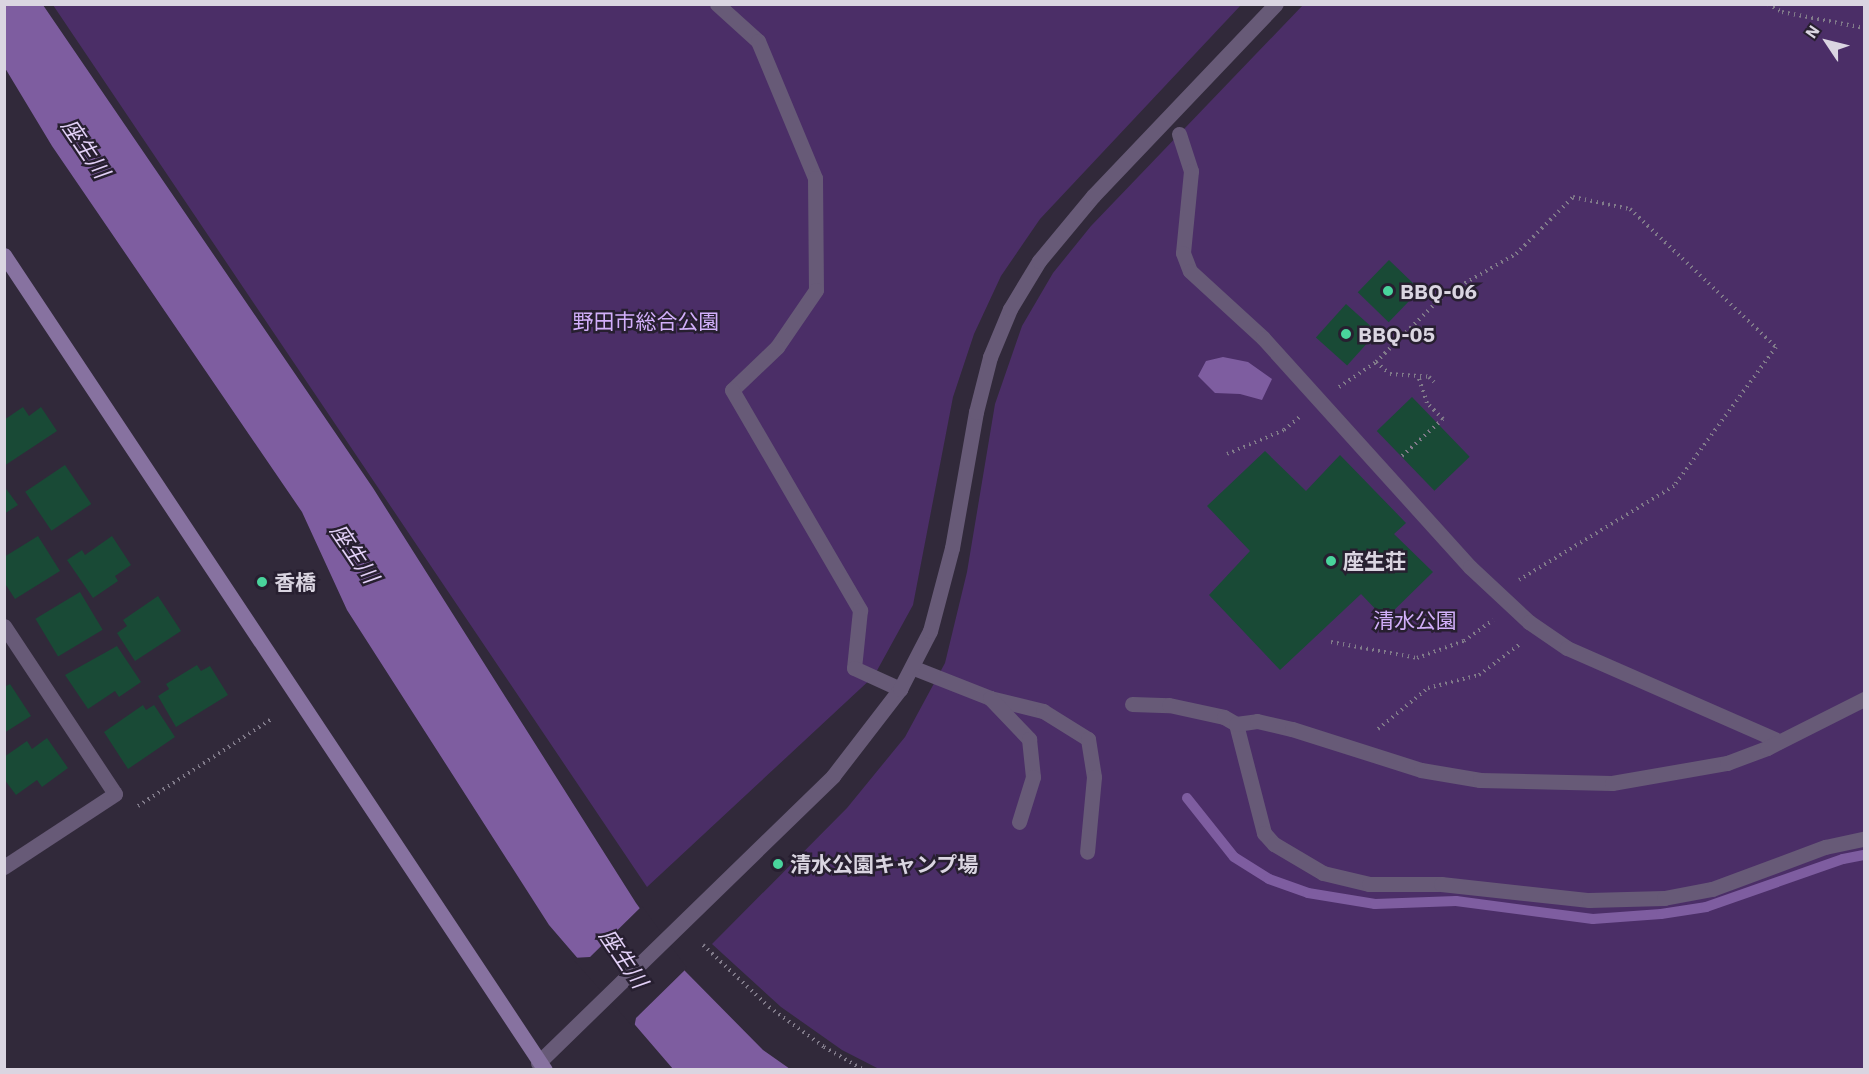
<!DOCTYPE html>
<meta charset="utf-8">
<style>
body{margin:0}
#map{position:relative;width:1869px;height:1074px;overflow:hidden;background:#31293a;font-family:"IBM Plex Sans","Noto Sans JP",sans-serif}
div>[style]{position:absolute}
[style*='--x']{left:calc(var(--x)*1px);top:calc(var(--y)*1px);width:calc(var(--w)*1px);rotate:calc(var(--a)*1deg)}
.green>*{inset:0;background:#4b2e67}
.water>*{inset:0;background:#7e5da0}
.pier>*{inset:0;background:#31293a}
.stream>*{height:10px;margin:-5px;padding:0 5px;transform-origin:5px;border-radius:5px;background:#7e5da0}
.building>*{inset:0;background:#194a36;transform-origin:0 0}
.path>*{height:4px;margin-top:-2px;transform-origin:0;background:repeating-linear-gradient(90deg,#817b8a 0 1.5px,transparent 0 6px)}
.lane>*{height:15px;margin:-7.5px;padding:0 7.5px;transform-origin:7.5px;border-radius:7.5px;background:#675a77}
.street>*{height:15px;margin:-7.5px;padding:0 7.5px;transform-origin:7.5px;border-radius:7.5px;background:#675a77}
.secondary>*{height:15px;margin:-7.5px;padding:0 7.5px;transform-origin:7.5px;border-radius:7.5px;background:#8772a0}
.dots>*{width:16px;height:16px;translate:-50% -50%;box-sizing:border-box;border:3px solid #271f30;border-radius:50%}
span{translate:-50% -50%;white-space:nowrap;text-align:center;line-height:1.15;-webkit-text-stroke:5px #271f30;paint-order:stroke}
.poi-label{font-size:21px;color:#dad5e1;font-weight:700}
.left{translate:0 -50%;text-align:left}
.park-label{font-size:21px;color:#d2affa}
.water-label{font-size:22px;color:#e3d1f8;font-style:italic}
.frame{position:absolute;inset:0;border:6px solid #dad5e1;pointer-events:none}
.north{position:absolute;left:1797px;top:12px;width:60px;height:60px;-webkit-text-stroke:4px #271f30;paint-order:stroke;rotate:305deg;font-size:16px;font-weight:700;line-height:24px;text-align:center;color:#dad5e1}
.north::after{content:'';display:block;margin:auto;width:21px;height:27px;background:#dad5e1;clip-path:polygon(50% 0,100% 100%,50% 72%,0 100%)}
</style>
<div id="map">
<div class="green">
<i style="clip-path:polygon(53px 5px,1241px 5px,1040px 219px,1001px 276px,974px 334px,953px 397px,913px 605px,874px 676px,647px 887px)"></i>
<i style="clip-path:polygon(1303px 5px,1864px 5px,1864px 1069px,879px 1069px,842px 1050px,781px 1007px,712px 944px,847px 808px,905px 737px,945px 663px,967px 572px,995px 404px,1022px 326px,1053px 273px,1091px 226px)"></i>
</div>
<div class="water">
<i style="clip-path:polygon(4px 5px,43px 5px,373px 488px,636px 903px,685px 971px,763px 1050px,790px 1069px,673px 1069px,549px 925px,347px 610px,302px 512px,52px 146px,5px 68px)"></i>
<i style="clip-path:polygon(1223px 357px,1248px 362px,1272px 379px,1262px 400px,1240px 394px,1215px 393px,1198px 376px,1206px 361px)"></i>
</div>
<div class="pier">
<i style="clip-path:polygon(642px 906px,687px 968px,636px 1018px,634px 1028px,572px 958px,590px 957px)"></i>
</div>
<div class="stream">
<i style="--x:1187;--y:798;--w:75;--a:51.5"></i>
<i style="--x:1234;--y:857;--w:41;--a:32.2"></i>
<i style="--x:1269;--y:879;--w:41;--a:19.7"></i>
<i style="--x:1308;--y:893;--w:68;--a:9.3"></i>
<i style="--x:1375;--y:904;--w:81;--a:-2.1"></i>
<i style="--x:1456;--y:901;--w:138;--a:7.5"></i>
<i style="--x:1593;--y:919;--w:68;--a:-4.2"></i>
<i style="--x:1661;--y:914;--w:46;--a:-8.8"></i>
<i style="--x:1706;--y:907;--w:145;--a:-19.3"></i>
<i style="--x:1843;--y:859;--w:21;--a:-11"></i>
</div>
<div class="building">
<i style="left:1389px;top:260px;width:43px;height:45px;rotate:44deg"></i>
<i style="left:1346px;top:304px;width:42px;height:45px;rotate:42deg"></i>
<i style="left:1412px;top:397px;width:83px;height:49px;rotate:46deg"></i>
<i style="clip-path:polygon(23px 407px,29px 416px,41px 407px,57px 431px,4px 466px,4px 420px)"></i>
<i style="clip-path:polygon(1265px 451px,1306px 491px,1340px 455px,1406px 523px,1394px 534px,1433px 572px,1385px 619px,1361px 594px,1280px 670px,1209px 595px,1250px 551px,1207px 506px)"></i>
<i style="left:65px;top:465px;width:47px;height:48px;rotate:56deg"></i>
<i style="clip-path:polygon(4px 486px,18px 505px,4px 514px)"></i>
<i style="clip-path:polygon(38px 536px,60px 571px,15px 599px,4px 582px,4px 557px)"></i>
<i style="clip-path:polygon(112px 536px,131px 565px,115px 576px,118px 581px,93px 598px,67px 560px,82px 550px,85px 555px)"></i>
<i style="left:80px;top:592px;width:44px;height:52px;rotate:59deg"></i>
<i style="clip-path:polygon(158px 596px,181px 631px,135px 661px,117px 633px,127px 626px,123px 620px)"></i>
<i style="clip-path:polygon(117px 646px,141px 682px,119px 697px,115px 691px,88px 709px,65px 675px)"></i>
<i style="clip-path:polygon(197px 665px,201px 671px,210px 666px,228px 695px,176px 727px,158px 696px,169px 689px,166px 684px)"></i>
<i style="clip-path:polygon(10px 684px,31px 716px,4px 733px,4px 687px)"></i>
<i style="clip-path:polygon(143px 705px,146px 710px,154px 705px,175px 737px,128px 769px,104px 732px)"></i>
<i style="clip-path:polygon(47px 738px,68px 768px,42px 787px,37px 780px,16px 795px,4px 779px,4px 757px,27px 741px,32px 749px)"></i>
</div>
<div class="path">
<i style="--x:1768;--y:4;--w:16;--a:30"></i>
<i style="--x:1782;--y:12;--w:84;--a:11"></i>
<i style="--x:1376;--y:362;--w:18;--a:41"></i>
<i style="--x:1390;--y:374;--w:39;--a:4"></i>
<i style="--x:1429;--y:377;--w:7;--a:45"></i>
<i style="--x:1339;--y:387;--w:45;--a:-34"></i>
<i style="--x:1376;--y:362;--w:95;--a:-44.6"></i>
<i style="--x:1444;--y:295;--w:83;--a:-29.7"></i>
<i style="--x:1516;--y:254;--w:81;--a:-45"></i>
<i style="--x:1573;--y:197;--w:58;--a:11.9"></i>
<i style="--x:1630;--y:209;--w:201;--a:43.4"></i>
<i style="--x:1776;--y:347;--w:172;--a:126.3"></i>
<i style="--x:1674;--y:486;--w:181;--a:148.8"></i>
<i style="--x:1227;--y:454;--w:62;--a:-22.8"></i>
<i style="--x:1284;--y:430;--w:23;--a:-40"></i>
<i style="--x:1402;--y:456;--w:55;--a:-42.1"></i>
<i style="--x:1443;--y:419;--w:23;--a:-135"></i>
<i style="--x:1427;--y:403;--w:26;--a:-108"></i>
<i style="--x:1331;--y:642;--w:87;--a:10.5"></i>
<i style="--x:1417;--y:658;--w:50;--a:-19.9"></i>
<i style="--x:1464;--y:641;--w:36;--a:-36"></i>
<i style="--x:1378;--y:729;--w:65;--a:-39.4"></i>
<i style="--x:1428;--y:688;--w:53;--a:-14.3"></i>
<i style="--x:1479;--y:675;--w:51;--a:-37.1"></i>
<i style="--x:138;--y:806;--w:158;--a:-33.1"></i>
<i style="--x:703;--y:945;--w:91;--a:43.2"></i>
<i style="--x:769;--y:1007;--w:68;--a:36"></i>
<i style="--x:824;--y:1047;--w:46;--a:29.9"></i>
</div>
<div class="lane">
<i style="--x:717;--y:4;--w:55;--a:42.1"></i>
<i style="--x:758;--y:41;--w:148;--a:67.4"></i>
<i style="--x:815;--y:178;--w:112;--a:89.5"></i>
<i style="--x:816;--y:290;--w:69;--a:124.4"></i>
<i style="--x:777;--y:347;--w:62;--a:136.3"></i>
<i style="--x:732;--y:390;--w:255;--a:59.8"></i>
<i style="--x:860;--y:610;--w:58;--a:95.9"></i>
<i style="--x:854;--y:668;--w:51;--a:24.5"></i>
<i style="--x:4;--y:626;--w:201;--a:56.5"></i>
<i style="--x:115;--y:794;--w:133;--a:146.7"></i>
<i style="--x:914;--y:668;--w:82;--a:21.5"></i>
<i style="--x:990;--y:698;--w:55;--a:13.8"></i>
<i style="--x:1043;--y:711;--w:53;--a:31.9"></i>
<i style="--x:1088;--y:739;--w:38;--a:81"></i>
<i style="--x:1094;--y:777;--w:75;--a:95.3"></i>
<i style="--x:990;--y:698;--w:57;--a:46.4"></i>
<i style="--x:1029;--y:739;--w:38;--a:84"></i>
<i style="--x:1033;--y:777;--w:47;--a:107.3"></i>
<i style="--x:538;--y:1063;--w:412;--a:-44.2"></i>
<i style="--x:833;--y:776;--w:110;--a:-52.4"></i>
<i style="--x:900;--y:689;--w:65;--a:-62.7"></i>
<i style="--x:930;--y:631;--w:86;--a:-75.2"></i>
<i style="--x:952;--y:548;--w:138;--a:-80"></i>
<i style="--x:976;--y:412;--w:57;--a:-75.7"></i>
<i style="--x:990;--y:357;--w:52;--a:-67.4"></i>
<i style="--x:1010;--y:309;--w:56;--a:-58.9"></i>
<i style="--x:1039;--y:261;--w:85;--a:-50.3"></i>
<i style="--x:1093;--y:196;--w:265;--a:-46.4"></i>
</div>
<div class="street">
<i style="--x:1179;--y:134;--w:39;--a:72"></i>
<i style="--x:1191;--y:171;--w:82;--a:95.6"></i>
<i style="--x:1183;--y:253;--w:19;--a:69"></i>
<i style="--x:1190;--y:271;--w:99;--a:42.5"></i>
<i style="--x:1263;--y:338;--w:309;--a:47.9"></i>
<i style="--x:1470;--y:567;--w:81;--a:43"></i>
<i style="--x:1529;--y:622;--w:46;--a:34.4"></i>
<i style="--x:1567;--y:648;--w:232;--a:23.7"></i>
<i style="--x:1132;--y:704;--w:37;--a:2"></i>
<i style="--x:1169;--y:705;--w:56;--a:12.3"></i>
<i style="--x:1224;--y:717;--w:14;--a:30"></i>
<i style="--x:1236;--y:724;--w:113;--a:75.6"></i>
<i style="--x:1264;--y:833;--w:15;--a:48"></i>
<i style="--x:1274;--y:844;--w:57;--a:30.6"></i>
<i style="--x:1323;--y:873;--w:47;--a:13.4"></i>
<i style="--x:1369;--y:884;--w:72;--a:0"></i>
<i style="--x:1441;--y:884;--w:149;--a:6.2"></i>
<i style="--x:1589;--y:900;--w:75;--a:-1.5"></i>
<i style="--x:1664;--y:898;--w:49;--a:-10.6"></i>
<i style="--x:1712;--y:889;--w:121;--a:-20.4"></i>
<i style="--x:1825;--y:847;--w:40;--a:-12"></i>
<i style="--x:1236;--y:724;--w:21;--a:-8"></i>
<i style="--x:1257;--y:721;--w:36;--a:13"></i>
<i style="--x:1292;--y:729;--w:135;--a:17.6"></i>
<i style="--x:1421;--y:770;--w:60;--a:9.6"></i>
<i style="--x:1480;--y:780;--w:132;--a:1.3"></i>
<i style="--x:1612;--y:783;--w:117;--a:-9.9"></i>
<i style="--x:1727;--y:763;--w:43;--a:-20.6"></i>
<i style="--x:1767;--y:748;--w:109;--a:-26.8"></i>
</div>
<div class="secondary">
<i style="--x:4;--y:255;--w:978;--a:56.42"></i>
</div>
<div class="dots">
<i style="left:1388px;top:291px;background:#49d49c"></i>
<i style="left:1346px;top:334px;background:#49d49c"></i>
<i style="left:1331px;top:561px;background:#49d49c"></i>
<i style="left:262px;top:582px;background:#49d49c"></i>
<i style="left:778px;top:864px;background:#49d49c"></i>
</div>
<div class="poi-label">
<span class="left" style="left:1400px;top:291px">BBQ-06</span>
<span class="left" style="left:1358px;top:334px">BBQ-05</span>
<span class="left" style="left:1343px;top:561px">座生荘</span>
<span class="left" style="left:274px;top:582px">香橋</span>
<span class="left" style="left:790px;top:864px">清水公園キャンプ場</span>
</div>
<div class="park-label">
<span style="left:646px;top:321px">野田市総合公園</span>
<span style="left:1415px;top:620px">清水公園</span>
</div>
<div class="water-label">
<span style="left:86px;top:148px;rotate:56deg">座生川</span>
<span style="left:355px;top:553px;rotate:56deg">座生川</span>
<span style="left:624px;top:958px;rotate:56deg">座生川</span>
</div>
<div class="frame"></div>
<div class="north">N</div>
</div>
